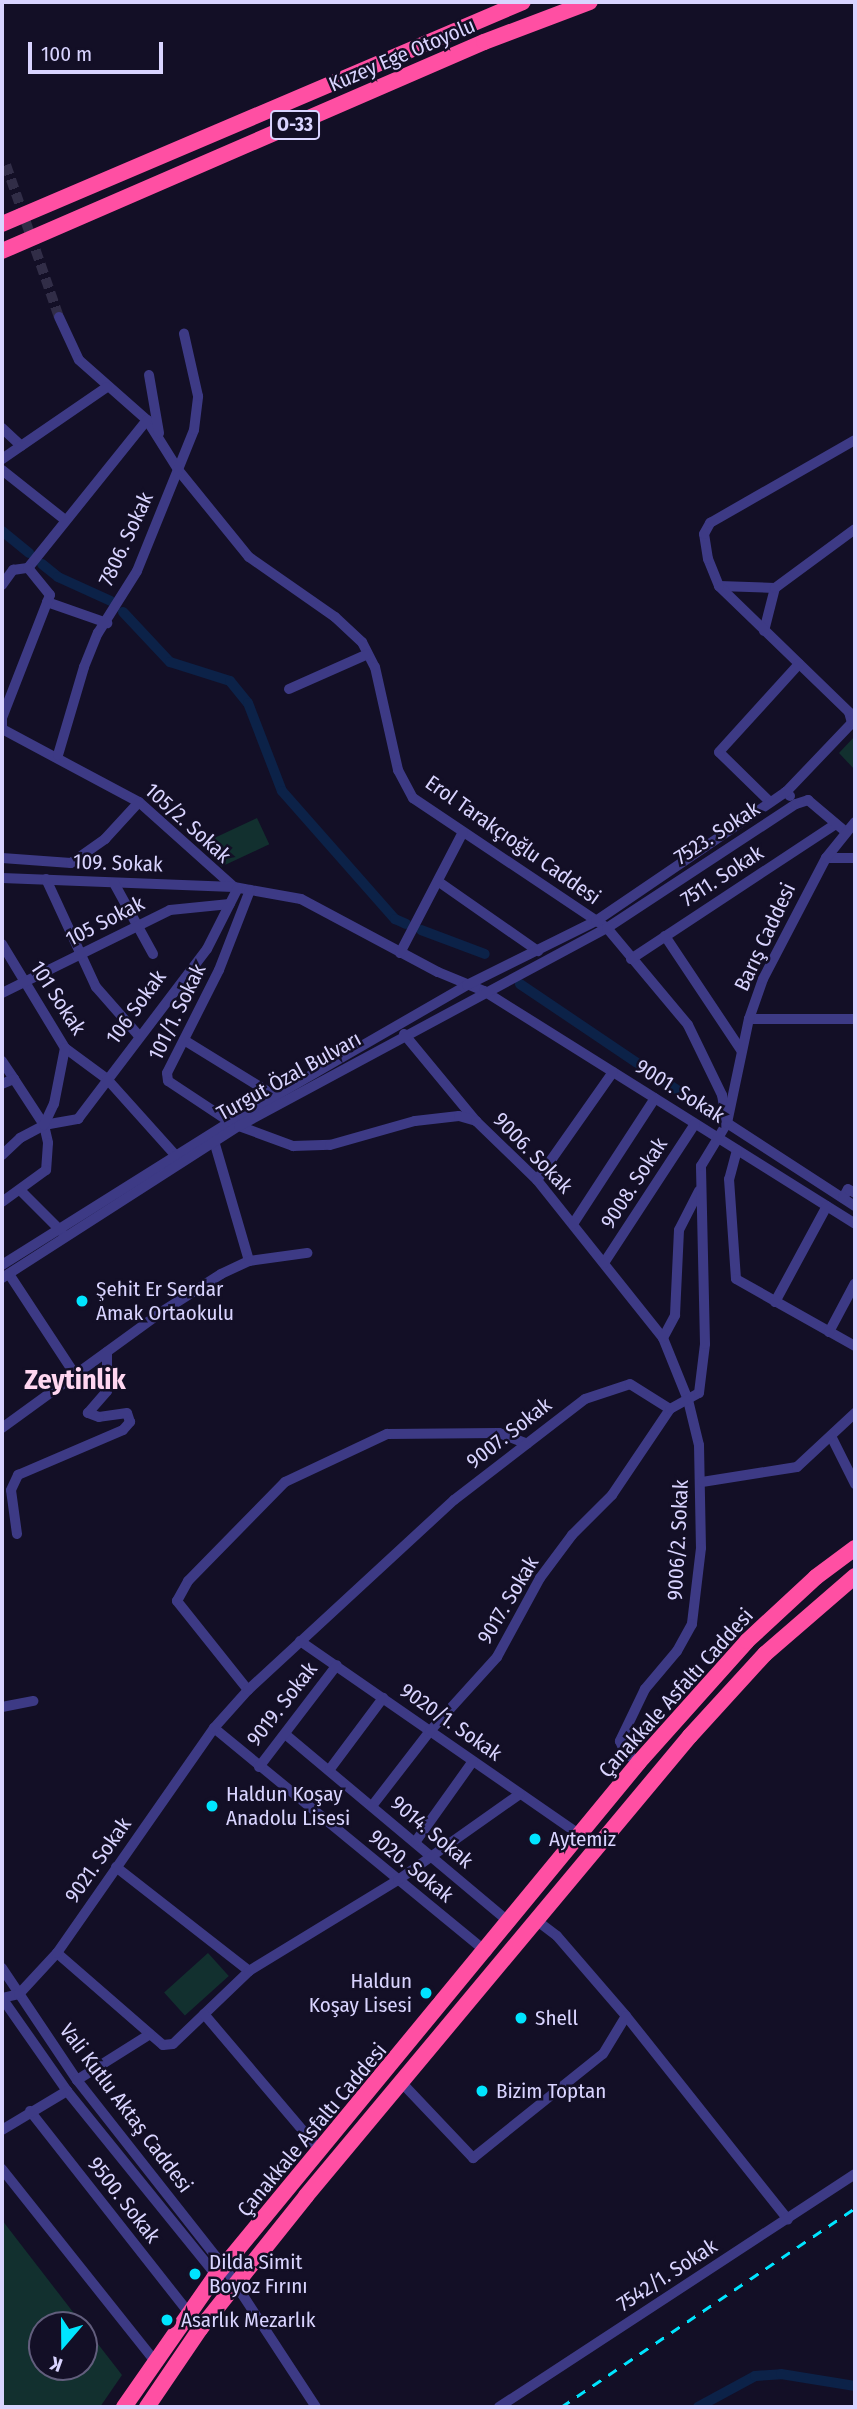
<!DOCTYPE html>
<meta charset="utf-8">
<style>
body{margin:0}
#map{position:relative;width:857px;height:2409px;overflow:hidden;background:#130f26;font-family:"Fira Sans Condensed",sans-serif}
div>[style]{position:absolute}
[style*='--x']{left:calc(var(--x)*1px);top:calc(var(--y)*1px);width:calc(var(--w)*1px);rotate:calc(var(--a)*1deg)}
.green>*{inset:0;background:#12302f;transform-origin:0 0}
.canal>*{height:10px;margin:-5px;padding:0 5px;transform-origin:5px;border-radius:5px;background:#0c2248}
.minor-tunnel>*{height:10px;margin-top:-5px;transform-origin:0;background:repeating-linear-gradient(90deg,#312d47 0 10px,transparent 0 15px)}
.minor>*{height:10px;margin:-5px;padding:0 5px;transform-origin:5px;border-radius:5px;background:#3d3a85}
.highway>*{height:16px;margin:-8px;padding:0 8px;transform-origin:8px;border-radius:8px;background:#ff4fa3}
.rail>*{height:2.5px;margin-top:-1.25px;transform-origin:0;background:repeating-linear-gradient(90deg,#00e5ff 0 10px,transparent 0 19px)}
.dots>*{width:19px;height:19px;translate:-50% -50%;box-sizing:border-box;border:4px solid #130f26;border-radius:50%}
span{translate:-50% -50%;white-space:nowrap;text-align:center;line-height:1.15;-webkit-text-stroke:5px #130f26;paint-order:stroke}
.shield-label span{padding:2px 5px;background:#130f26;border:2px solid;border-radius:5px;-webkit-text-stroke-width:0}
.shield-label{font-size:19px;color:#d9d4ff;font-weight:700}
.street-label{font-size:21px;color:#d9d4ff}
.poi-label{font-size:21px;color:#d9d4ff}
.left{translate:0 -50%;text-align:left}
.right{translate:-100% -50%;text-align:right}
.district-label{font-size:28px;color:#ffd6f0;font-weight:700}
.frame{position:absolute;inset:0;border:4px solid #d9d4ff;pointer-events:none}
.north{position:absolute;left:28px;top:2311px;width:70px;height:70px;box-sizing:border-box;background:#130f26;border:2px solid #625e7d;border-radius:50%;rotate:200deg;font-size:19px;font-weight:700;line-height:28px;text-align:center;color:#d9d4ff}
.north::after{content:'';display:block;margin:auto;width:24px;height:32px;background:#00e5ff;clip-path:polygon(50% 0,100% 100%,50% 72%,0 100%)}
.scale{position:absolute;left:28px;top:42px;width:135px;height:32px;box-sizing:border-box;border:4px solid #d9d4ff;border-top:0;padding-left:9px;font-size:21px;line-height:24px;white-space:nowrap;color:#d9d4ff;-webkit-text-stroke:5px #130f26;paint-order:stroke}
</style>
<div id="map">
<div class="green">
<i style="clip-path:polygon(855px 736px,855px 770px,839px 753px)"></i>
<i style="left:257px;top:818px;width:29px;height:53px;rotate:65deg"></i>
<i style="left:208px;top:1953px;width:31px;height:59px;rotate:48deg"></i>
<i style="clip-path:polygon(2px 2220px,83px 2325px,42px 2325px,42px 2367px,84px 2367px,84px 2326px,122px 2375px,100px 2407px,2px 2407px)"></i>
</div>
<div class="canal">
<i style="--x:2;--y:531;--w:35;--a:39"></i>
<i style="--x:42;--y:564;--w:21;--a:39"></i>
<i style="--x:58;--y:577;--w:58;--a:24.4"></i>
<i style="--x:123;--y:612;--w:69;--a:46.8"></i>
<i style="--x:170;--y:662;--w:63;--a:17.6"></i>
<i style="--x:230;--y:681;--w:28;--a:51"></i>
<i style="--x:248;--y:703;--w:94;--a:68.9"></i>
<i style="--x:282;--y:791;--w:171;--a:48.6"></i>
<i style="--x:395;--y:919;--w:12;--a:24"></i>
<i style="--x:421;--y:930;--w:68;--a:20.6"></i>
<i style="--x:520;--y:984;--w:238;--a:34"></i>
<i style="--x:698;--y:2407;--w:65;--a:-28.5"></i>
<i style="--x:755;--y:2376;--w:26;--a:-4"></i>
<i style="--x:781;--y:2374;--w:75;--a:9.2"></i>
</div>
<div class="minor-tunnel">
<i style="--x:6;--y:165;--w:161;--a:70.8"></i>
</div>
<div class="minor">
<i style="--x:59;--y:317;--w:47;--a:65.1"></i>
<i style="--x:79;--y:360;--w:91;--a:41.4"></i>
<i style="--x:147;--y:420;--w:60;--a:57.9"></i>
<i style="--x:179;--y:471;--w:111;--a:50.9"></i>
<i style="--x:249;--y:557;--w:105;--a:34.9"></i>
<i style="--x:335;--y:617;--w:37;--a:43"></i>
<i style="--x:362;--y:642;--w:28;--a:63"></i>
<i style="--x:375;--y:667;--w:106;--a:77.4"></i>
<i style="--x:398;--y:770;--w:32;--a:62"></i>
<i style="--x:413;--y:798;--w:234;--a:33.8"></i>
<i style="--x:607;--y:928;--w:126;--a:50.1"></i>
<i style="--x:688;--y:1025;--w:78;--a:64.1"></i>
<i style="--x:722;--y:1095;--w:28;--a:80"></i>
<i style="--x:727;--y:1123;--w:153;--a:33"></i>
<i style="--x:149;--y:375;--w:59;--a:80.2"></i>
<i style="--x:2;--y:428;--w:26;--a:43"></i>
<i style="--x:2;--y:459;--w:127;--a:-34.4"></i>
<i style="--x:2;--y:470;--w:80;--a:38.4"></i>
<i style="--x:28;--y:568;--w:190;--a:-51.2"></i>
<i style="--x:2;--y:585;--w:19;--a:-54"></i>
<i style="--x:13;--y:570;--w:15;--a:-8"></i>
<i style="--x:719;--y:586;--w:56;--a:2"></i>
<i style="--x:47;--y:602;--w:64;--a:19.3"></i>
<i style="--x:764;--y:631;--w:44;--a:-75.7"></i>
<i style="--x:775;--y:588;--w:99;--a:-36.4"></i>
<i style="--x:289;--y:689;--w:86;--a:-23.9"></i>
<i style="--x:2;--y:729;--w:155;--a:28.1"></i>
<i style="--x:139;--y:802;--w:127;--a:41.8"></i>
<i style="--x:234;--y:887;--w:68;--a:10.2"></i>
<i style="--x:301;--y:899;--w:155;--a:28.1"></i>
<i style="--x:438;--y:972;--w:50;--a:22.4"></i>
<i style="--x:484;--y:991;--w:438;--a:32.1"></i>
<i style="--x:2;--y:730;--w:12;--a:-90"></i>
<i style="--x:2;--y:718;--w:132;--a:-68.7"></i>
<i style="--x:50;--y:595;--w:35;--a:-129"></i>
<i style="--x:58;--y:755;--w:92;--a:-73.5"></i>
<i style="--x:84;--y:667;--w:37;--a:-68"></i>
<i style="--x:98;--y:633;--w:73;--a:-57.8"></i>
<i style="--x:137;--y:571;--w:152;--a:-68"></i>
<i style="--x:194;--y:430;--w:34;--a:-83"></i>
<i style="--x:198;--y:396;--w:64;--a:-102.7"></i>
<i style="--x:790;--y:796;--w:6;--a:-135"></i>
<i style="--x:786;--y:792;--w:95;--a:-46.3"></i>
<i style="--x:852;--y:723;--w:11;--a:-105"></i>
<i style="--x:849;--y:712;--w:181;--a:-135.9"></i>
<i style="--x:719;--y:586;--w:29;--a:-112"></i>
<i style="--x:708;--y:559;--w:25;--a:-99"></i>
<i style="--x:704;--y:534;--w:13;--a:-61"></i>
<i style="--x:710;--y:523;--w:167;--a:-29.8"></i>
<i style="--x:770;--y:802;--w:71;--a:-135.6"></i>
<i style="--x:719;--y:752;--w:119;--a:-47.7"></i>
<i style="--x:2;--y:858;--w:69;--a:4.1"></i>
<i style="--x:71;--y:863;--w:42;--a:-35.2"></i>
<i style="--x:105;--y:839;--w:50;--a:-47.4"></i>
<i style="--x:826;--y:858;--w:29;--a:0"></i>
<i style="--x:2;--y:878;--w:232;--a:2.2"></i>
<i style="--x:46;--y:879;--w:119;--a:65.2"></i>
<i style="--x:96;--y:987;--w:65;--a:48.7"></i>
<i style="--x:439;--y:882;--w:121;--a:34.9"></i>
<i style="--x:114;--y:883;--w:81;--a:61.2"></i>
<i style="--x:665;--y:936;--w:137;--a:56.3"></i>
<i style="--x:2;--y:944;--w:122;--a:58.8"></i>
<i style="--x:65;--y:1048;--w:52;--a:36.4"></i>
<i style="--x:107;--y:1079;--w:103;--a:48.1"></i>
<i style="--x:400;--y:953;--w:136;--a:-62.5"></i>
<i style="--x:631;--y:959;--w:243;--a:-33.4"></i>
<i style="--x:2;--y:993;--w:187;--a:-26.3"></i>
<i style="--x:170;--y:910;--w:60;--a:-5.7"></i>
<i style="--x:749;--y:1019;--w:106;--a:0"></i>
<i style="--x:404;--y:1034;--w:113;--a:50.4"></i>
<i style="--x:184;--y:1040;--w:107;--a:31.6"></i>
<i style="--x:2;--y:1061;--w:22;--a:56"></i>
<i style="--x:2;--y:1084;--w:13;--a:-23"></i>
<i style="--x:14;--y:1079;--w:55;--a:56.9"></i>
<i style="--x:44;--y:1125;--w:18;--a:77"></i>
<i style="--x:48;--y:1143;--w:27;--a:94"></i>
<i style="--x:46;--y:1170;--w:54;--a:144"></i>
<i style="--x:230;--y:1122;--w:74;--a:-146.5"></i>
<i style="--x:168;--y:1081;--w:8;--a:-97"></i>
<i style="--x:167;--y:1073;--w:115;--a:-63.2"></i>
<i style="--x:219;--y:970;--w:86;--a:-68.8"></i>
<i style="--x:44;--y:1125;--w:35;--a:-10"></i>
<i style="--x:78;--y:1119;--w:213;--a:-52.8"></i>
<i style="--x:207;--y:949;--w:68;--a:-63.1"></i>
<i style="--x:239;--y:1126;--w:58;--a:20.3"></i>
<i style="--x:293;--y:1146;--w:37;--a:-2"></i>
<i style="--x:330;--y:1145;--w:88;--a:-15.8"></i>
<i style="--x:415;--y:1121;--w:44;--a:-6.5"></i>
<i style="--x:459;--y:1116;--w:18;--a:16"></i>
<i style="--x:476;--y:1121;--w:85;--a:44"></i>
<i style="--x:537;--y:1180;--w:202;--a:51.4"></i>
<i style="--x:663;--y:1338;--w:67;--a:68"></i>
<i style="--x:688;--y:1400;--w:46;--a:76.3"></i>
<i style="--x:699;--y:1445;--w:103;--a:88.9"></i>
<i style="--x:701;--y:1548;--w:77;--a:96.8"></i>
<i style="--x:692;--y:1624;--w:31;--a:119"></i>
<i style="--x:677;--y:1651;--w:50;--a:130.1"></i>
<i style="--x:645;--y:1689;--w:58;--a:115.7"></i>
<i style="--x:620;--y:1741;--w:13;--a:67"></i>
<i style="--x:625;--y:1753;--w:17;--a:33"></i>
<i style="--x:214;--y:1141;--w:125;--a:73.7"></i>
<i style="--x:737;--y:1150;--w:30;--a:105"></i>
<i style="--x:729;--y:1179;--w:100;--a:86"></i>
<i style="--x:736;--y:1279;--w:137;--a:29.4"></i>
<i style="--x:2;--y:1155;--w:25;--a:-43"></i>
<i style="--x:20;--y:1138;--w:27;--a:-28"></i>
<i style="--x:44;--y:1125;--w:23;--a:-65"></i>
<i style="--x:54;--y:1104;--w:57;--a:-78.9"></i>
<i style="--x:537;--y:1180;--w:132;--a:-54.9"></i>
<i style="--x:20;--y:1190;--w:59;--a:45"></i>
<i style="--x:843;--y:1198;--w:10;--a:-61"></i>
<i style="--x:848;--y:1189;--w:8;--a:30"></i>
<i style="--x:573;--y:1224;--w:150;--a:-56.9"></i>
<i style="--x:604;--y:1263;--w:166;--a:-56.8"></i>
<i style="--x:2;--y:1265;--w:269;--a:-32.1"></i>
<i style="--x:230;--y:1122;--w:274;--a:-30"></i>
<i style="--x:467;--y:985;--w:144;--a:-26.4"></i>
<i style="--x:596;--y:921;--w:230;--a:-34.2"></i>
<i style="--x:9;--y:1274;--w:122;--a:56.7"></i>
<i style="--x:2;--y:1278;--w:282;--a:-32.7"></i>
<i style="--x:239;--y:1126;--w:418;--a:-28.3"></i>
<i style="--x:607;--y:928;--w:226;--a:-33.3"></i>
<i style="--x:796;--y:804;--w:13;--a:-18"></i>
<i style="--x:808;--y:800;--w:50;--a:40.1"></i>
<i style="--x:775;--y:1302;--w:109;--a:-61.6"></i>
<i style="--x:829;--y:1332;--w:55;--a:-62"></i>
<i style="--x:663;--y:1338;--w:26;--a:-62"></i>
<i style="--x:675;--y:1315;--w:85;--a:-87.3"></i>
<i style="--x:679;--y:1230;--w:44;--a:-62.9"></i>
<i style="--x:2;--y:1428;--w:199;--a:-36"></i>
<i style="--x:163;--y:1311;--w:69;--a:-32.5"></i>
<i style="--x:221;--y:1274;--w:31;--a:-25"></i>
<i style="--x:249;--y:1261;--w:59;--a:-7.9"></i>
<i style="--x:831;--y:1436;--w:54;--a:63.4"></i>
<i style="--x:702;--y:1482;--w:96;--a:-9"></i>
<i style="--x:797;--y:1467;--w:79;--a:-43"></i>
<i style="--x:17;--y:1534;--w:44;--a:-97.8"></i>
<i style="--x:11;--y:1490;--w:17;--a:-65"></i>
<i style="--x:18;--y:1475;--w:114;--a:-23.2"></i>
<i style="--x:123;--y:1430;--w:11;--a:-49"></i>
<i style="--x:130;--y:1422;--w:9;--a:-108"></i>
<i style="--x:127;--y:1413;--w:28;--a:172"></i>
<i style="--x:99;--y:1417;--w:12;--a:-160"></i>
<i style="--x:88;--y:1413;--w:29;--a:-49"></i>
<i style="--x:107;--y:1391;--w:39;--a:-90"></i>
<i style="--x:300;--y:1641;--w:341;--a:34.7"></i>
<i style="--x:248;--y:1690;--w:114;--a:-128.6"></i>
<i style="--x:177;--y:1601;--w:23;--a:-61"></i>
<i style="--x:188;--y:1581;--w:139;--a:-45.6"></i>
<i style="--x:285;--y:1482;--w:113;--a:-25.2"></i>
<i style="--x:387;--y:1434;--w:112;--a:-0.5"></i>
<i style="--x:499;--y:1433;--w:30;--a:21"></i>
<i style="--x:2;--y:1707;--w:32;--a:-11"></i>
<i style="--x:214;--y:1728;--w:353;--a:39.4"></i>
<i style="--x:285;--y:1734;--w:294;--a:40"></i>
<i style="--x:259;--y:1767;--w:128;--a:-52.6"></i>
<i style="--x:330;--y:1769;--w:89;--a:-53.3"></i>
<i style="--x:372;--y:1806;--w:95;--a:-52.3"></i>
<i style="--x:430;--y:1731;--w:100;--a:-47.8"></i>
<i style="--x:497;--y:1657;--w:90;--a:-61.4"></i>
<i style="--x:540;--y:1578;--w:54;--a:-53.3"></i>
<i style="--x:572;--y:1535;--w:57;--a:-45"></i>
<i style="--x:612;--y:1495;--w:104;--a:-56"></i>
<i style="--x:416;--y:1841;--w:98;--a:-54.5"></i>
<i style="--x:116;--y:1867;--w:169;--a:38"></i>
<i style="--x:536;--y:1920;--w:26;--a:37"></i>
<i style="--x:557;--y:1936;--w:106;--a:49.2"></i>
<i style="--x:626;--y:2016;--w:260;--a:51.5"></i>
<i style="--x:57;--y:1953;--w:140;--a:41"></i>
<i style="--x:163;--y:2045;--w:10;--a:-6"></i>
<i style="--x:173;--y:2044;--w:105;--a:-43.8"></i>
<i style="--x:249;--y:1971;--w:175;--a:-31.4"></i>
<i style="--x:398;--y:1880;--w:149;--a:-35.2"></i>
<i style="--x:2;--y:1968;--w:135;--a:56.2"></i>
<i style="--x:77;--y:2080;--w:239;--a:51.8"></i>
<i style="--x:225;--y:2268;--w:166;--a:56.8"></i>
<i style="--x:2;--y:1998;--w:17;--a:-13"></i>
<i style="--x:19;--y:1994;--w:56;--a:-47.2"></i>
<i style="--x:57;--y:1953;--w:274;--a:-55.1"></i>
<i style="--x:214;--y:1728;--w:51;--a:-48.2"></i>
<i style="--x:248;--y:1690;--w:280;--a:-42.7"></i>
<i style="--x:454;--y:1500;--w:165;--a:-37.6"></i>
<i style="--x:585;--y:1399;--w:47;--a:-18.4"></i>
<i style="--x:630;--y:1384;--w:47;--a:32"></i>
<i style="--x:670;--y:1409;--w:33;--a:-29"></i>
<i style="--x:699;--y:1393;--w:49;--a:-83"></i>
<i style="--x:705;--y:1344;--w:178;--a:-91.3"></i>
<i style="--x:701;--y:1166;--w:50;--a:-58.8"></i>
<i style="--x:727;--y:1123;--w:106;--a:-78.1"></i>
<i style="--x:749;--y:1019;--w:42;--a:-70.7"></i>
<i style="--x:763;--y:979;--w:136;--a:-62.5"></i>
<i style="--x:826;--y:858;--w:46;--a:-51.1"></i>
<i style="--x:2;--y:1998;--w:113;--a:55"></i>
<i style="--x:67;--y:2091;--w:242;--a:51"></i>
<i style="--x:204;--y:2014;--w:181;--a:49.7"></i>
<i style="--x:77;--y:2080;--w:86;--a:-32.2"></i>
<i style="--x:401;--y:2082;--w:105;--a:46.5"></i>
<i style="--x:473;--y:2158;--w:166;--a:-38.7"></i>
<i style="--x:603;--y:2054;--w:44;--a:-58.8"></i>
<i style="--x:30;--y:2111;--w:256;--a:51.8"></i>
<i style="--x:2;--y:2130;--w:76;--a:-31"></i>
<i style="--x:2;--y:2169;--w:244;--a:51.5"></i>
<i style="--x:499;--y:2407;--w:425;--a:-33.2"></i>
</div>
<div class="highway">
<i style="--x:2;--y:224;--w:566;--a:-23.08"></i>
<i style="--x:2;--y:251;--w:525;--a:-23.44"></i>
<i style="--x:484;--y:42;--w:113;--a:-20.7"></i>
<i style="--x:124;--y:2407;--w:157;--a:-55.1"></i>
<i style="--x:214;--y:2278;--w:668;--a:-50.52"></i>
<i style="--x:639;--y:1762;--w:162;--a:-48.2"></i>
<i style="--x:747;--y:1641;--w:94;--a:-42.8"></i>
<i style="--x:816;--y:1577;--w:49;--a:-36.6"></i>
<i style="--x:147;--y:2407;--w:94;--a:-55.8"></i>
<i style="--x:200;--y:2329;--w:170;--a:-51.4"></i>
<i style="--x:306;--y:2196;--w:599;--a:-50.15"></i>
<i style="--x:690;--y:1736;--w:111;--a:-47.6"></i>
<i style="--x:765;--y:1654;--w:119;--a:-40.9"></i>
</div>
<div class="rail">
<i style="--x:561;--y:2407;--w:355;--a:-34.1"></i>
</div>
<div class="dots">
<i style="left:82px;top:1301px;background:#00e5ff"></i>
<i style="left:212px;top:1806px;background:#00e5ff"></i>
<i style="left:535px;top:1839px;background:#00e5ff"></i>
<i style="left:426px;top:1993px;background:#00e5ff"></i>
<i style="left:521px;top:2018px;background:#00e5ff"></i>
<i style="left:482px;top:2091px;background:#00e5ff"></i>
<i style="left:195px;top:2274px;background:#00e5ff"></i>
<i style="left:167px;top:2320px;background:#00e5ff"></i>
</div>
<div class="shield-label">
<span style="left:295px;top:125px">O-33</span>
</div>
<div class="street-label">
<span style="left:402px;top:55px;rotate:-23deg">Kuzey Ege Otoyolu</span>
<span style="left:126px;top:539px;rotate:-65deg">7806. Sokak</span>
<span style="left:188px;top:823px;rotate:42deg">105/2. Sokak</span>
<span style="left:717px;top:833px;rotate:-33deg">7523. Sokak</span>
<span style="left:513px;top:840px;rotate:35deg">Erol Tarakçıoğlu Caddesi</span>
<span style="left:118px;top:863px;rotate:2deg">109. Sokak</span>
<span style="left:722px;top:876px;rotate:-33deg">7511. Sokak</span>
<span style="left:105px;top:921px;rotate:-27deg">105 Sokak</span>
<span style="left:765px;top:937px;rotate:-65deg">Barış Caddesi</span>
<span style="left:58px;top:998px;rotate:57deg">101 Sokak</span>
<span style="left:136px;top:1007px;rotate:-54deg">106 Sokak</span>
<span style="left:177px;top:1012px;rotate:-64deg">101/1. Sokak</span>
<span style="left:289px;top:1076px;rotate:-29deg">Turgut Özal Bulvarı</span>
<span style="left:680px;top:1091px;rotate:32deg">9001. Sokak</span>
<span style="left:533px;top:1153px;rotate:46deg">9006. Sokak</span>
<span style="left:634px;top:1183px;rotate:-57deg">9008. Sokak</span>
<span style="left:509px;top:1433px;rotate:-38deg">9007. Sokak</span>
<span style="left:678px;top:1540px;rotate:-87deg">9006/2. Sokak</span>
<span style="left:508px;top:1600px;rotate:-59deg">9017. Sokak</span>
<span style="left:676px;top:1693px;rotate:-48deg">Çanakkale Asfaltı Caddesi</span>
<span style="left:282px;top:1704px;rotate:-52deg">9019. Sokak</span>
<span style="left:451px;top:1722px;rotate:35deg">9020/1. Sokak</span>
<span style="left:432px;top:1832px;rotate:40deg">9014. Sokak</span>
<span style="left:98px;top:1860px;rotate:-55deg">9021. Sokak</span>
<span style="left:411px;top:1866px;rotate:39deg">9020. Sokak</span>
<span style="left:126px;top:2108px;rotate:53deg">Vali Kutlu Aktaş Caddesi</span>
<span style="left:312px;top:2130px;rotate:-50deg">Çanakkale Asfaltı Caddesi</span>
<span style="left:124px;top:2200px;rotate:52deg">9500. Sokak</span>
<span style="left:667px;top:2275px;rotate:-33deg">7542/1. Sokak</span>
</div>
<div class="poi-label">
<span class="left" style="left:96px;top:1301px">Şehit Er Serdar<br>Amak Ortaokulu</span>
<span class="left" style="left:226px;top:1806px">Haldun Koşay<br>Anadolu Lisesi</span>
<span class="left" style="left:549px;top:1839px">Aytemiz</span>
<span class="right" style="left:412px;top:1993px">Haldun<br>Koşay Lisesi</span>
<span class="left" style="left:535px;top:2018px">Shell</span>
<span class="left" style="left:496px;top:2091px">Bizim Toptan</span>
<span class="left" style="left:209px;top:2274px">Dilda Simit<br>Boyoz Fırını</span>
<span class="left" style="left:181px;top:2320px">Asarlık Mezarlık</span>
</div>
<div class="district-label">
<span style="left:75px;top:1380px">Zeytinlik</span>
</div>
<div class="frame"></div>
<div class="north">K</div>
<div class="scale">100 m</div>
</div>
